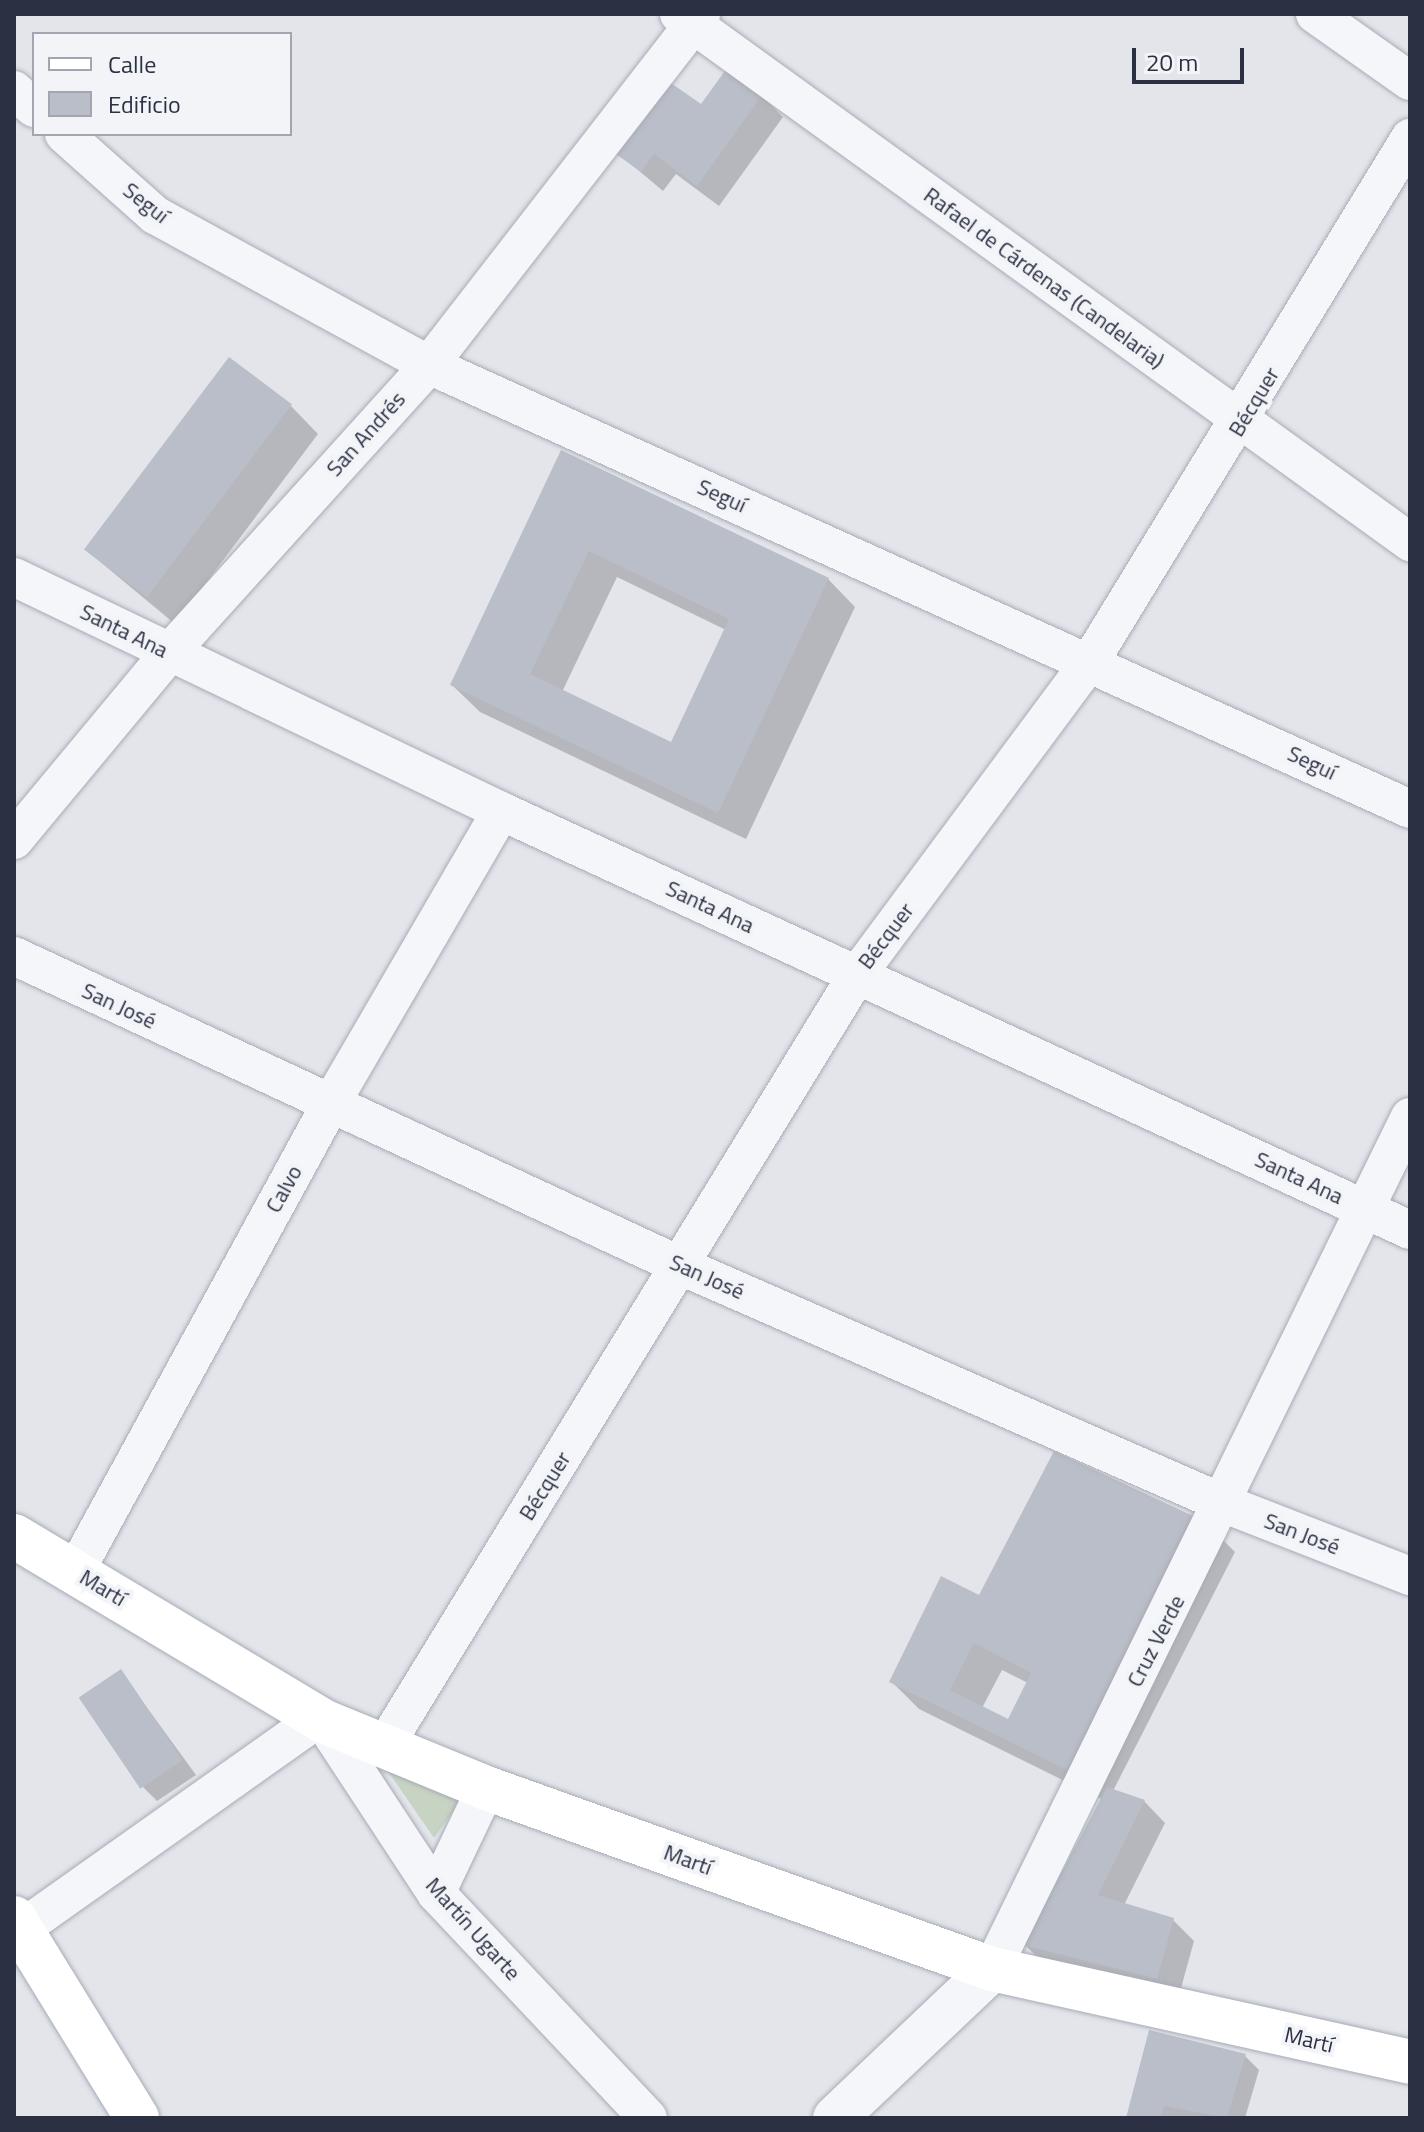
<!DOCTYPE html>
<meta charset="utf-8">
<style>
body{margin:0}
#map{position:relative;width:1424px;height:2132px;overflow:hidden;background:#e3e5eb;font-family:"Titillium Web",sans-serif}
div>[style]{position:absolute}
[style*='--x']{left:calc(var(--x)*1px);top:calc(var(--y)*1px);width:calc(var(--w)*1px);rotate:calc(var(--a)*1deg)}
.green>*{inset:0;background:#c7d4c4}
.shadow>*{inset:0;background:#0003}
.building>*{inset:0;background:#babec8;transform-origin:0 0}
.roads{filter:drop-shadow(0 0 2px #a8abb5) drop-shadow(0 0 2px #a8abb5)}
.minor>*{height:38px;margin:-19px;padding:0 19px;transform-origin:19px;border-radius:19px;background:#f5f6f9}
.tertiary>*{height:44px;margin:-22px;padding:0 22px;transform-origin:22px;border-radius:22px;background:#f5f6f9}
.secondary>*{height:44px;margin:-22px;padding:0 22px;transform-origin:22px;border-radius:22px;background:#fff}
span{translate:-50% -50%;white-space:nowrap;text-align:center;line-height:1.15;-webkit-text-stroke:8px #f2f4f8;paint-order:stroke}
.street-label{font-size:22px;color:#2b3143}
.frame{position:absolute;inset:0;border:16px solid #2b3143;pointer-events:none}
.legend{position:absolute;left:32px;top:32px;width:260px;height:104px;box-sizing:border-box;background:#f2f4f8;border:2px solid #a2a6b0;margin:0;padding:10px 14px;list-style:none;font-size:24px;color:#2b3143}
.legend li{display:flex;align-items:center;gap:16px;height:40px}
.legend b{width:40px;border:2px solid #a2a6b0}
.scale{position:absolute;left:1132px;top:48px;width:112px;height:36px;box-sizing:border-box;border:4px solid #2b3143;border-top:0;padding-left:10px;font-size:24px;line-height:28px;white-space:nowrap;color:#2b3143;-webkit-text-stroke:6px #f2f4f8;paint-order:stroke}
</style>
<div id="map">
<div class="green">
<i style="clip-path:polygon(387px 1770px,463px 1798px,434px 1838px)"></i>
</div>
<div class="shadow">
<i style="clip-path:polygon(762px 96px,783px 117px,719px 206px,676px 174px,663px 191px,619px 154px,702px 107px)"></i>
<i style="clip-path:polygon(291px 406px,318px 434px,175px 624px,86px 550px)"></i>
<i style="clip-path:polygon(evenodd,562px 453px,828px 579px,855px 607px,746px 839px,480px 712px,452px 685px,562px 453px,617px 577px,726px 630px,672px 744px,562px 692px,617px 577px)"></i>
<i style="clip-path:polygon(evenodd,1207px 1524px,1235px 1552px,1113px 1791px,1144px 1801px,1165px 1823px,1124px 1905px,1173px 1920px,1194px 1941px,1178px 1999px,1046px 1966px,1025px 1945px,1103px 1800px,919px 1709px,891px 1681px,980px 1598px,1207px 1524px,1002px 1670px,1028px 1683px,1009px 1722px,982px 1708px,1002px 1670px)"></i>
<i style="clip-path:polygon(121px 1672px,196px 1775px,157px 1801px,143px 1787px)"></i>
<i style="clip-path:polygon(1245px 2056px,1259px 2070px,1245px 2118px,1127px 2118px)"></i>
</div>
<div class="building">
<i style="clip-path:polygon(727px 68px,763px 94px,697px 186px,654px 154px,641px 172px,616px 154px,668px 81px,701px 104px)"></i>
<i style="left:229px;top:357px;width:79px;height:241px;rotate:37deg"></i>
<i style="clip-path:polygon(evenodd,561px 450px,829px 578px,718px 813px,450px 685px,561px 450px,589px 551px,729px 619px,671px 742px,530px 674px,589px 551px)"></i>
<i style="clip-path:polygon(evenodd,1054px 1451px,1208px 1523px,1079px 1776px,889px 1682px,941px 1576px,979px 1595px,1054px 1451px,974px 1643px,1031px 1673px,1008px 1719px,950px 1690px,974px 1643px)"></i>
<i style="left:121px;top:1669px;width:110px;height:51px;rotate:56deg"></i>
<i style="clip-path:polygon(1107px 1787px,1145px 1800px,1098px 1895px,1174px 1918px,1157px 1979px,1023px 1945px)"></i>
<i style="clip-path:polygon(1149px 2030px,1246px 2054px,1227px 2118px,1164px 2106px,1160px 2118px,1126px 2118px)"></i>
</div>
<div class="roads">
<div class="minor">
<i style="--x:679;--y:14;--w:902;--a:35.84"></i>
<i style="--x:1315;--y:14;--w:116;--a:35.2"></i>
<i style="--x:14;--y:90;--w:27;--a:42"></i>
<i style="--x:64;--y:134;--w:122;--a:41.7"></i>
<i style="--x:155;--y:215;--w:312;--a:28.7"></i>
<i style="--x:429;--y:365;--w:1077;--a:24.35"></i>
<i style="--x:14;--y:577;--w:540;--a:25.66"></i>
<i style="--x:501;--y:811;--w:1001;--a:24.75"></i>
<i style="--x:14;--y:840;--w:243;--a:-50.3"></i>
<i style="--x:169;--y:653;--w:388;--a:-47.9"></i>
<i style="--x:429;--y:365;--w:444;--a:-52.2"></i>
<i style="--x:14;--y:956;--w:736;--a:24.93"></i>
<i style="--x:681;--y:1266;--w:594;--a:23.63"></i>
<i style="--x:1225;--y:1504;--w:199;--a:21.3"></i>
<i style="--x:75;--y:1572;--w:532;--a:-61.36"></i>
<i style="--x:330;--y:1105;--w:340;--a:-59.8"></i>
<i style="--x:323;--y:1721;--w:206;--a:56.7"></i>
<i style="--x:436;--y:1893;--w:309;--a:46.7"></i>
<i style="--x:384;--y:1747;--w:905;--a:-58.5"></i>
<i style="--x:857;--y:975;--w:392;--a:-53.4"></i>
<i style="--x:1091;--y:660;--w:612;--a:-58.57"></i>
<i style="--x:436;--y:1893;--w:116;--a:-64.5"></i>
<i style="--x:21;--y:1929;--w:365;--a:-35.3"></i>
<i style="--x:992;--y:1969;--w:949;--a:-63.87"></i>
</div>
<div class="tertiary">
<i style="--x:835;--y:2118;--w:216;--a:-43.5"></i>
</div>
<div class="secondary">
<i style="--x:14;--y:1536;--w:360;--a:30.9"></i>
<i style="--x:323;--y:1721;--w:176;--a:22.3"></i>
<i style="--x:486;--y:1788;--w:537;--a:19.68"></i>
<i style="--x:992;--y:1969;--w:428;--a:12.5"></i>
<i style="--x:14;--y:1918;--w:235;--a:58.4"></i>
</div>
</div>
<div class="street-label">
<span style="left:146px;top:203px;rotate:38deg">Seguí</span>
<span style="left:1044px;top:278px;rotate:36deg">Rafael de Cárdenas (Candelaria)</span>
<span style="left:1254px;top:402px;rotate:-59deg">Bécquer</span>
<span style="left:366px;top:434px;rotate:-48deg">San Andrés</span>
<span style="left:722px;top:496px;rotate:24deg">Seguí</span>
<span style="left:124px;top:631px;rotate:26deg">Santa Ana</span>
<span style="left:1312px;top:763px;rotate:25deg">Seguí</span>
<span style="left:710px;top:907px;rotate:25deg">Santa Ana</span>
<span style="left:886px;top:936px;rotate:-53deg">Bécquer</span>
<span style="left:119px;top:1006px;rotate:25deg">San José</span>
<span style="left:1299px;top:1178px;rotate:25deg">Santa Ana</span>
<span style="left:284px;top:1189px;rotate:-61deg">Calvo</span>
<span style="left:707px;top:1277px;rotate:24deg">San José</span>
<span style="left:545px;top:1486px;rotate:-58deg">Bécquer</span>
<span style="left:1302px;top:1534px;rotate:21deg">San José</span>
<span style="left:103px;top:1588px;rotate:31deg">Martí</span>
<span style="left:1156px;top:1641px;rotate:-63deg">Cruz Verde</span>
<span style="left:688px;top:1860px;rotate:20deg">Martí</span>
<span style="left:473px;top:1929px;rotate:48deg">Martín Ugarte</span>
<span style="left:1309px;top:2040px;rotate:13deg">Martí</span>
</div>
<div class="frame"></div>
<ul class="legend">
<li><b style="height:10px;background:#fff"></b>Calle</li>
<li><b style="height:22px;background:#babec8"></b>Edificio</li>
</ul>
<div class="scale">20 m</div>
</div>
